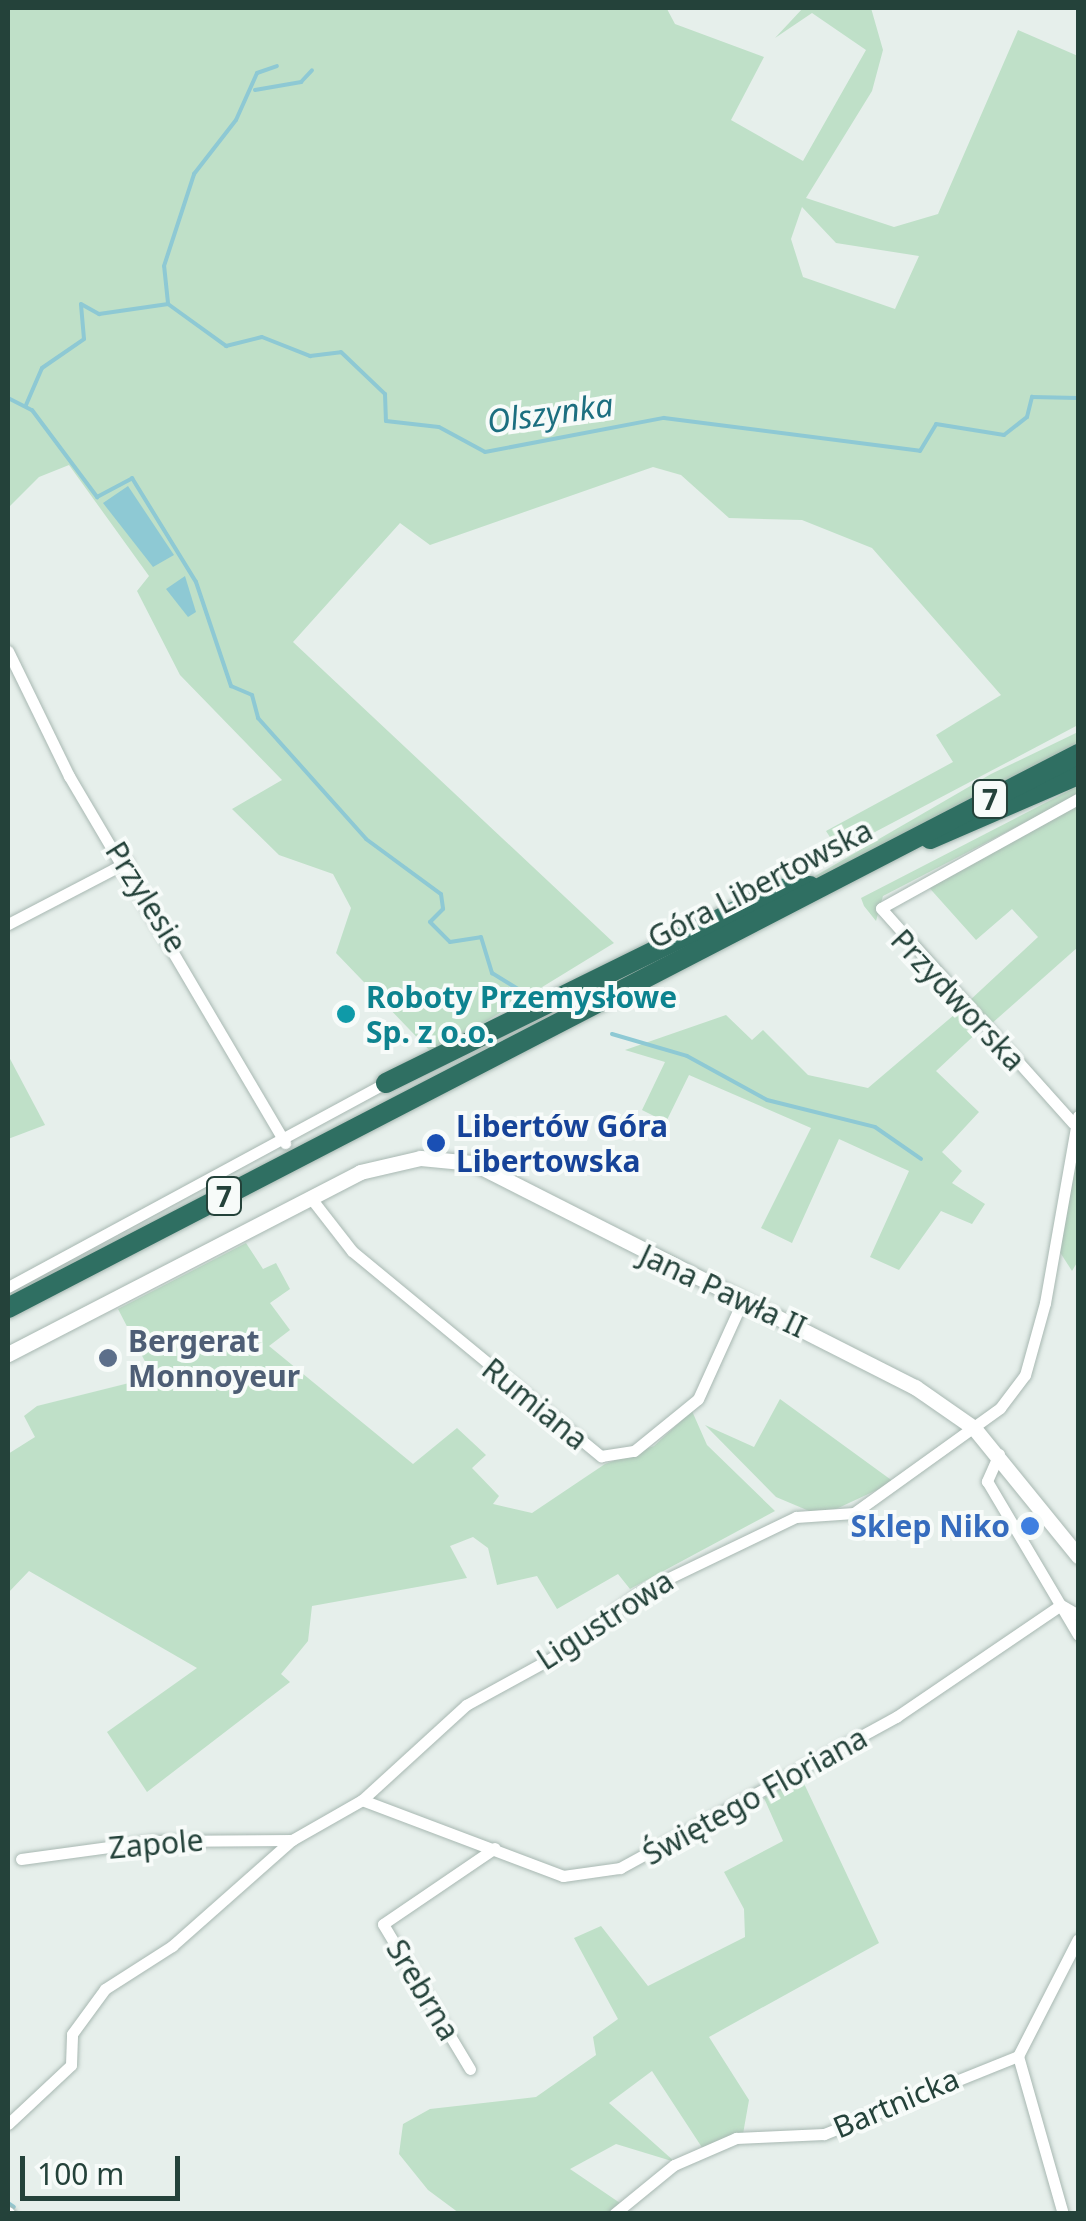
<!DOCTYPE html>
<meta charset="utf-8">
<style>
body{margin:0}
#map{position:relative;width:1086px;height:2221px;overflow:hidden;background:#e6efeb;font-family:"Noto Sans",sans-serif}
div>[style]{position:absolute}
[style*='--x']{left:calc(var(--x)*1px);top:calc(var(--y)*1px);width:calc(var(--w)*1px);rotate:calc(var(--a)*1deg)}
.green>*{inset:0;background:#bfe0c8}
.water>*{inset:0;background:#8ec9d4}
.stream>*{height:4px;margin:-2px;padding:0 2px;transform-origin:2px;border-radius:2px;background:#8ec9d4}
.roads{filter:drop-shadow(0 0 2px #a8b8b2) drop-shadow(0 0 2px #a8b8b2)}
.street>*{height:11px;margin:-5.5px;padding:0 5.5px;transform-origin:5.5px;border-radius:5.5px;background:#fff}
.secondary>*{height:15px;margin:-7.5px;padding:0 7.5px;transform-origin:7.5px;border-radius:7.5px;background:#fff}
.highway>*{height:20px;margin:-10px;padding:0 10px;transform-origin:10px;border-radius:10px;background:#2f6f62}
.dots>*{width:28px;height:28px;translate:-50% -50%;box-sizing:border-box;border:5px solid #f7fbf9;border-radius:50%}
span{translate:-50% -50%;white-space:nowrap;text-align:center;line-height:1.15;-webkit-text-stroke:8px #f7fbf9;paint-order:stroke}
.shield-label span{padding:2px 8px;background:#f7fbf9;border:2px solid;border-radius:8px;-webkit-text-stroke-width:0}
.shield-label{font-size:28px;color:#24423a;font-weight:700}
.street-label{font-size:30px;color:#24423a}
.culture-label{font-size:30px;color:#0d838f;font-weight:700}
.left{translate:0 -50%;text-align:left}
.transit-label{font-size:30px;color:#164399;font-weight:700}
.service-label{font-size:30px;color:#4e5e75;font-weight:700}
.shop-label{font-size:30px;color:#366cbe;font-weight:700}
.right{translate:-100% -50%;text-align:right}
.water-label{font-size:32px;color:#1c6f80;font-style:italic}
.frame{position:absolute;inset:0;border:10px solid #24423a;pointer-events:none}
.scale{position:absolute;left:20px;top:2156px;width:160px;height:45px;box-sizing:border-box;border:5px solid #24423a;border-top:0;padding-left:12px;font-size:30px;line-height:35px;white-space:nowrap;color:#24423a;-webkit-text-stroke:8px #f7fbf9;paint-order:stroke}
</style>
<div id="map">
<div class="green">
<i style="clip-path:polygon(evenodd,8px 8px,667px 9px,675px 24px,764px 57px,731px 120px,803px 161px,866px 50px,812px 13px,775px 38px,803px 8px,871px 8px,883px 50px,872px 91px,806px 198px,894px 227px,938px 214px,1018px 30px,1078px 56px,1078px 725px,839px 851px,826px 831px,953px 762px,936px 735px,1001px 695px,872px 548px,802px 520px,729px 518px,681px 475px,653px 467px,430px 545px,400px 523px,293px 642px,614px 943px,433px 1054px,336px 953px,351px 908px,333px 874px,279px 855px,232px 809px,282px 780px,180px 675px,137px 591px,149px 576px,69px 465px,39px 477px,8px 508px,8px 8px,802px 207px,836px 243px,919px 256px,895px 309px,803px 277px,791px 239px,802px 207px)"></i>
<i style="clip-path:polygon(1078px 732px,1078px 745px,767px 904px,991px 774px)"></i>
<i style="clip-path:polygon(1078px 786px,1078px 795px,883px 896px,876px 921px,864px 906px,861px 898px)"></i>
<i style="clip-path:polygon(1078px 806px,1078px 947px,990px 1025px,968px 1002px,1038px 937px,1012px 909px,976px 940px,925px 883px)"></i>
<i style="clip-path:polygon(961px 1009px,981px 1029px,936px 1071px,979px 1112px,942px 1152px,962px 1171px,952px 1183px,985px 1204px,972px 1224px,941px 1211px,899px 1270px,870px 1257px,909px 1171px,839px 1139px,792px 1243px,761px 1228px,811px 1128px,689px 1075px,666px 1122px,642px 1110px,665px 1062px,625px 1050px,726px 1015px,752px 1040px,763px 1030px,808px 1075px,868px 1088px)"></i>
<i style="clip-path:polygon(8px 1055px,45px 1125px,8px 1139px)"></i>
<i style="clip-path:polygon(1078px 1135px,1078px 1261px,1072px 1271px,1056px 1246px)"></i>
<i style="clip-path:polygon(246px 1243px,263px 1269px,276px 1263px,290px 1289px,270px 1303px,290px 1330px,269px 1346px,413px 1464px,457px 1428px,486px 1455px,472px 1468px,499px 1496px,493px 1504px,532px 1513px,605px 1464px,654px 1446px,692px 1411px,707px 1445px,775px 1511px,630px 1589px,618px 1574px,557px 1609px,537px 1576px,497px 1585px,488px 1548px,473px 1537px,450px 1546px,467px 1578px,312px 1606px,308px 1641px,281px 1674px,290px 1682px,147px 1792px,107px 1732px,197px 1668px,29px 1571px,8px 1593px,8px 1454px,35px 1437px,24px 1416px,37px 1406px,153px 1377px,118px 1309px)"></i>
<i style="clip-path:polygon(780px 1399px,894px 1482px,821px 1516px,776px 1497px,705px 1425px,754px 1447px)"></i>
<i style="clip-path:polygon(800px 1775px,879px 1943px,709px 2037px,749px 2100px,743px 2134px,703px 2149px,652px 2071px,609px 2103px,675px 2162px,616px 2144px,570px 2169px,620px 2203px,608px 2213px,459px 2213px,428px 2190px,399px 2154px,403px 2124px,430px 2109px,536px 2097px,596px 2055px,593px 2037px,618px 2019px,574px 1938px,601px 1926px,648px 1986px,745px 1937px,744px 1909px,724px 1872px,783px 1841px,764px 1798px)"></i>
</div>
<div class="water">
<i style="clip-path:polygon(128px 486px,174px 555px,153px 567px,103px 503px)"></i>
<i style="clip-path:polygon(185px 576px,196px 612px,188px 617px,166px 589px)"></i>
</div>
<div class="stream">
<i style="--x:255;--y:90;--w:47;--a:-9.9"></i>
<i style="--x:301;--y:82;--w:16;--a:-47"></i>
<i style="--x:168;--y:303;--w:37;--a:-96"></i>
<i style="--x:164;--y:266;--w:97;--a:-71.9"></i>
<i style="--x:194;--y:174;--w:68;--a:-52.1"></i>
<i style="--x:236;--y:120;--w:51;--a:-65.9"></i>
<i style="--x:257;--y:73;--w:21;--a:-19"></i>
<i style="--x:8;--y:398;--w:27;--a:27"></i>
<i style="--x:32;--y:410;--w:109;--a:53.2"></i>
<i style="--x:97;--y:497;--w:40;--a:-28"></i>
<i style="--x:132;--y:478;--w:122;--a:58.4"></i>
<i style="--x:196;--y:582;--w:110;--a:71.4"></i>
<i style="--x:231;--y:686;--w:23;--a:23"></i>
<i style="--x:252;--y:695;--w:24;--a:75"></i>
<i style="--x:258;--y:718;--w:162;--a:48.2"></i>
<i style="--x:366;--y:839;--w:93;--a:36.3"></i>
<i style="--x:441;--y:894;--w:15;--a:82"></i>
<i style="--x:443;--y:909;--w:18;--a:135"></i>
<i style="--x:430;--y:922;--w:28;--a:45"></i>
<i style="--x:450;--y:942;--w:31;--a:-9"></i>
<i style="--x:481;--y:937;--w:38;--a:73"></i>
<i style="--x:492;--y:973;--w:52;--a:31.5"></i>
<i style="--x:26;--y:405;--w:40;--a:-66.6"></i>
<i style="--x:42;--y:368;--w:51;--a:-34.6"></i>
<i style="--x:84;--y:339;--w:35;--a:-95"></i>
<i style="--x:81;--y:304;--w:21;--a:29"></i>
<i style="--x:99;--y:314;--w:70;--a:-8.2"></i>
<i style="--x:168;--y:304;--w:72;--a:35.9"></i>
<i style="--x:226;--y:346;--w:37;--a:-14"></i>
<i style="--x:262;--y:337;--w:52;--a:21.6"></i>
<i style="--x:310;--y:356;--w:31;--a:-7"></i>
<i style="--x:341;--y:352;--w:61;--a:43.7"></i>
<i style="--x:385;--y:394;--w:27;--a:88"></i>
<i style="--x:386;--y:421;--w:53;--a:6.5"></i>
<i style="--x:439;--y:427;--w:52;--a:28.5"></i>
<i style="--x:485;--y:452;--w:182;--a:-10.8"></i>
<i style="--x:664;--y:418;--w:258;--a:7.3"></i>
<i style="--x:920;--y:451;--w:31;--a:-59"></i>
<i style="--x:936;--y:424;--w:69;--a:9.2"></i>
<i style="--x:1004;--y:435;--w:29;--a:-38"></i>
<i style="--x:1027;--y:417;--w:21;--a:-76"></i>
<i style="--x:1032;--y:397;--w:46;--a:1.2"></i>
<i style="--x:612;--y:1034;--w:78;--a:16.3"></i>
<i style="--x:687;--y:1056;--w:91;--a:28.8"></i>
<i style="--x:767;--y:1100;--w:111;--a:14"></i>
<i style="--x:875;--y:1127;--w:56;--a:34.8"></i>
<i style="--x:8;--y:2203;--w:7;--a:34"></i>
<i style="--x:21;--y:2213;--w:2;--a:27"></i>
</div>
<div class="roads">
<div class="street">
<i style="--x:8;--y:651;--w:139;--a:64"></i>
<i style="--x:69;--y:776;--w:426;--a:59.5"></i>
<i style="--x:8;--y:924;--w:134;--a:-27.5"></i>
<i style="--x:1073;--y:1123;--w:288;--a:-131.8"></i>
<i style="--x:881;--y:908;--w:225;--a:-29"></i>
<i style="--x:310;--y:1197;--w:68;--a:52.1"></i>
<i style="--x:352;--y:1251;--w:323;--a:39.5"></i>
<i style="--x:601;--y:1456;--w:33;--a:-9"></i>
<i style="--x:634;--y:1451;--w:82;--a:-39.1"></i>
<i style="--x:698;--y:1399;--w:107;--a:-65.6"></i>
<i style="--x:8;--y:1287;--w:430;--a:-28.4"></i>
<i style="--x:999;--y:1454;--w:30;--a:114"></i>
<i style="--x:987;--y:1481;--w:179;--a:59.4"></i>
<i style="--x:362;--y:1800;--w:141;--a:-42.4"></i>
<i style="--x:466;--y:1705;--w:98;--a:-28.7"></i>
<i style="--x:552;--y:1658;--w:112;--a:-36.7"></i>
<i style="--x:642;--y:1591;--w:171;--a:-25.7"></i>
<i style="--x:796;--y:1517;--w:58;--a:-3.9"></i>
<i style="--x:854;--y:1513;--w:180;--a:-35.7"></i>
<i style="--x:1000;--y:1408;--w:41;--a:-52.9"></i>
<i style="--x:1025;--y:1375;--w:75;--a:-74.5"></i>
<i style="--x:1045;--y:1303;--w:190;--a:-80"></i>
<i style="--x:21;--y:1859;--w:133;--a:-7.8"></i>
<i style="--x:153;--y:1841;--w:139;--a:-0.4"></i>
<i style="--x:470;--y:2069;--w:169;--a:-121"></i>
<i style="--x:383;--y:1924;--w:135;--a:-34.2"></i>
<i style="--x:8;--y:2124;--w:86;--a:-43.1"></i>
<i style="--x:71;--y:2065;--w:31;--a:-88"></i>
<i style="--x:72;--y:2034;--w:56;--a:-53.7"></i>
<i style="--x:105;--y:1989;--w:80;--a:-32.7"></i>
<i style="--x:172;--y:1946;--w:160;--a:-41.5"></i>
<i style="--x:292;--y:1840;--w:81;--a:-29.7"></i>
<i style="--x:362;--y:1800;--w:215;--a:20.7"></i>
<i style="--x:563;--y:1876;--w:58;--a:-8"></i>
<i style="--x:620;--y:1868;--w:315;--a:-28.7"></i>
<i style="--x:896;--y:1717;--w:199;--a:-34.2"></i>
<i style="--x:1061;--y:1605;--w:20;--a:30"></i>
<i style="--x:8;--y:2212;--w:3;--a:45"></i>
<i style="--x:614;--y:2214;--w:77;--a:-39.2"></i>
<i style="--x:674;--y:2165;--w:68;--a:-23.5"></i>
<i style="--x:736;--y:2138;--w:88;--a:-2.6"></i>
<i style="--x:824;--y:2134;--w:209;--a:-21.9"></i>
<i style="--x:1063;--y:2214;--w:164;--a:-105.9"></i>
<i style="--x:1018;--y:2056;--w:131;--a:-62.9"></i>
</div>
<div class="secondary">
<i style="--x:8;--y:1354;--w:396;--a:-27.3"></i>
<i style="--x:360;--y:1172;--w:62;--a:-13.1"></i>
<i style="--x:420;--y:1158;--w:53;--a:5.4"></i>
<i style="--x:473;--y:1163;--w:496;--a:26.9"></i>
<i style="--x:915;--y:1387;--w:72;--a:34.8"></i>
<i style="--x:974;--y:1428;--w:165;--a:50.9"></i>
</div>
<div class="highway">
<i style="--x:930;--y:839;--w:161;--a:-23.4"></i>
<i style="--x:386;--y:1083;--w:440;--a:-26.2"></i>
<i style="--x:781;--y:889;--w:29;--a:-6"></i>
<i style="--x:8;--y:1308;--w:1205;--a:-27.37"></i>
</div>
</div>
<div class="dots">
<i style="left:346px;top:1014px;background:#0f9aa8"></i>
<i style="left:436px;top:1143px;background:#1a4fb4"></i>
<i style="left:108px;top:1358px;background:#5c6f8a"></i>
<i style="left:1030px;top:1526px;background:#3f7fe0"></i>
</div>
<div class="shield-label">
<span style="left:990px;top:799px">7</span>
<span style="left:224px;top:1196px">7</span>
</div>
<div class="street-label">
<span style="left:760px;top:884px;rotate:-27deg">Góra Libertowska</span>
<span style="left:146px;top:897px;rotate:58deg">Przylesie</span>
<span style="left:958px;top:1000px;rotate:47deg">Przydworska</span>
<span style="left:723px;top:1291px;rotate:25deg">Jana Pawła II</span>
<span style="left:535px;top:1404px;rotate:39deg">Rumiana</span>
<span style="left:605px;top:1620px;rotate:-33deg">Ligustrowa</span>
<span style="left:755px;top:1796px;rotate:-29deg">Świętego Floriana</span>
<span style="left:156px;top:1844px;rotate:-5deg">Zapole</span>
<span style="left:423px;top:1990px;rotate:59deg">Srebrna</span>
<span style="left:896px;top:2103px;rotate:-23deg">Bartnicka</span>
</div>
<div class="culture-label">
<span class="left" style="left:366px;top:1014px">Roboty Przemysłowe<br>Sp. z o.o.</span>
</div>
<div class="transit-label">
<span class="left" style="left:456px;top:1143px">Libertów Góra<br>Libertowska</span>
</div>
<div class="service-label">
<span class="left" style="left:128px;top:1358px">Bergerat<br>Monnoyeur</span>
</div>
<div class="shop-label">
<span class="right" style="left:1010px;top:1526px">Sklep Niko</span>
</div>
<div class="water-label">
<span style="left:550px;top:413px;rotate:-8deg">Olszynka</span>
</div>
<div class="frame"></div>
<div class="scale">100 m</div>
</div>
